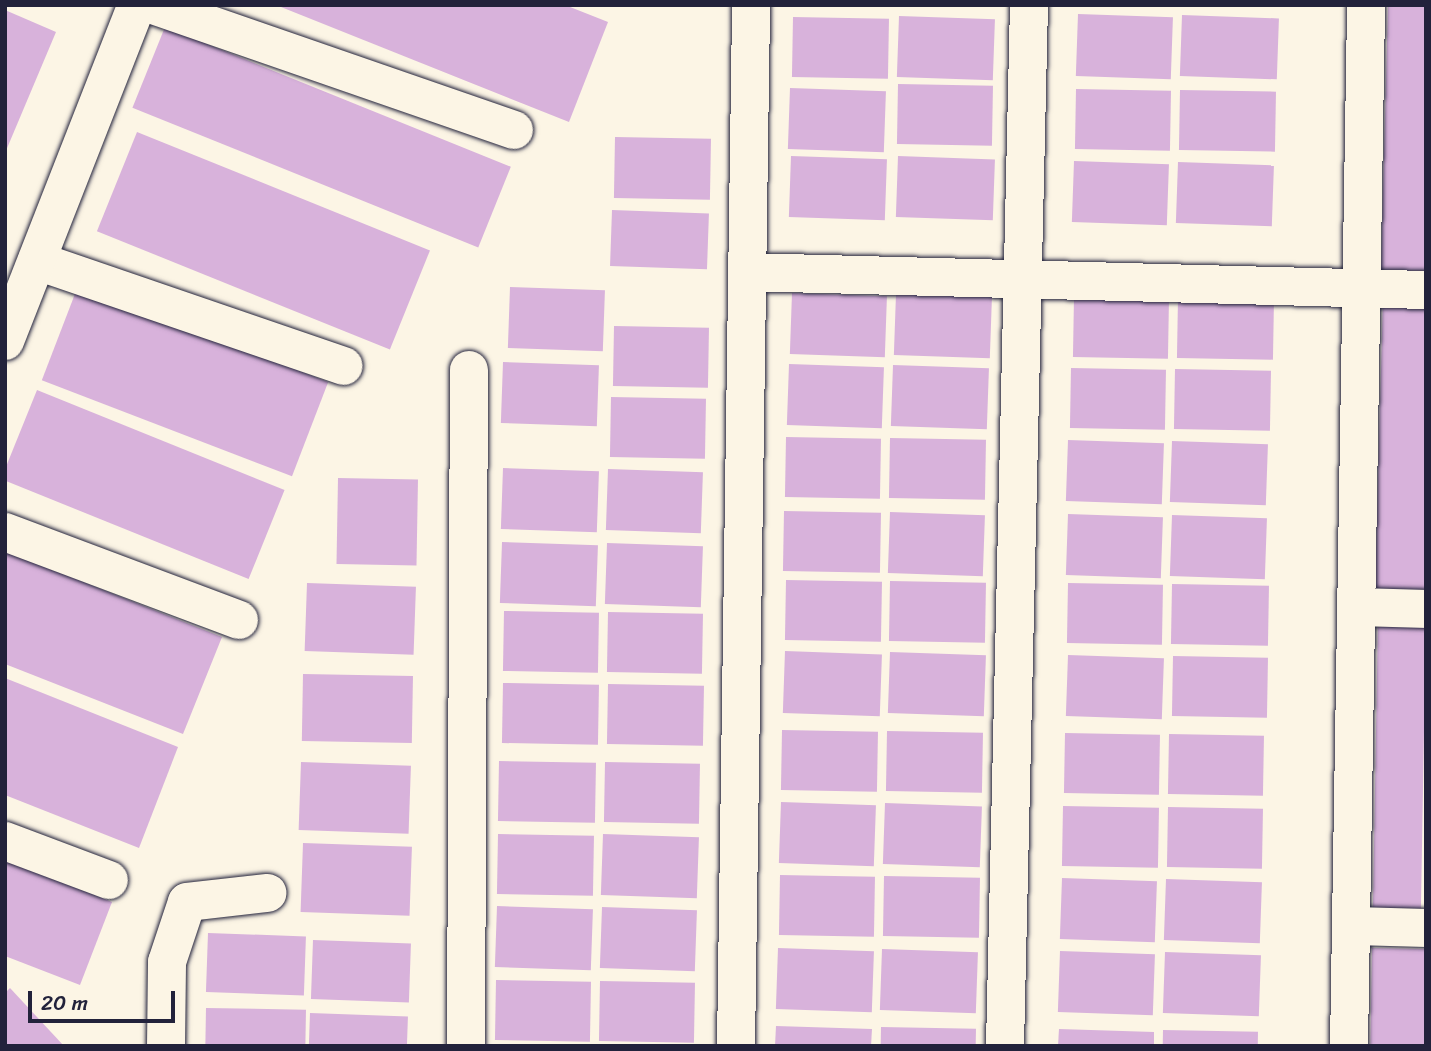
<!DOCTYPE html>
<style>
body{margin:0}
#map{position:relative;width:1431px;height:1051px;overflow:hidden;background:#fcf5e5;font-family:Sriracha,sans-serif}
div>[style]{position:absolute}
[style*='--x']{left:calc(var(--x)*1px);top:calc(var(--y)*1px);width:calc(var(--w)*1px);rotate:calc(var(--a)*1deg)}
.building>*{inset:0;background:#d8b2db;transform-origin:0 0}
.roads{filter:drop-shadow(0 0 2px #22223b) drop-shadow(0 0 2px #22223b)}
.minor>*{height:38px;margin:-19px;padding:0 19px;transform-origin:19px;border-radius:19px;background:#fcf5e5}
span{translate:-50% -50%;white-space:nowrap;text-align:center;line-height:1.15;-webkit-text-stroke:5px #fcf5e5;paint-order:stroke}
.frame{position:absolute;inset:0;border:7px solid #22223b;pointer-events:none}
.scale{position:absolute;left:28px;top:991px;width:147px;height:32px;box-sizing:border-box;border:4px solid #22223b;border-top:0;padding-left:9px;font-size:21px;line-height:24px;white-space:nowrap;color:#22223b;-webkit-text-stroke:5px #fcf5e5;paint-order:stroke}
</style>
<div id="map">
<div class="building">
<i style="clip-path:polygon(276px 5px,565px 5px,608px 22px,569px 122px)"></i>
<i style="clip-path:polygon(1388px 5px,1426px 5px,1426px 271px,1381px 270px)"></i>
<i style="clip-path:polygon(5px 10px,56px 32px,5px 153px)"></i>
<i style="left:1078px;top:14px;width:95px;height:62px;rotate:2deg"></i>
<i style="left:1182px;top:15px;width:97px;height:61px;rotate:2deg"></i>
<i style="left:899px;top:16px;width:96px;height:61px;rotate:2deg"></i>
<i style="left:793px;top:17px;width:96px;height:60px;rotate:1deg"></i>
<i style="left:165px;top:27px;width:373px;height:87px;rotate:22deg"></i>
<i style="left:898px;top:84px;width:95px;height:60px;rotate:1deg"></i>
<i style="left:790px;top:88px;width:96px;height:61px;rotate:2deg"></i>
<i style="left:1076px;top:89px;width:95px;height:60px;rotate:1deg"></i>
<i style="left:1180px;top:90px;width:96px;height:60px;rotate:1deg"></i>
<i style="left:137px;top:132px;width:316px;height:107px;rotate:22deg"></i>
<i style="left:615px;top:137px;width:96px;height:61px;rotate:1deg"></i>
<i style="left:791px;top:156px;width:96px;height:61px;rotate:2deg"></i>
<i style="left:898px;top:156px;width:97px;height:61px;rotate:2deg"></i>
<i style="left:1074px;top:161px;width:95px;height:61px;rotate:2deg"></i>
<i style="left:1178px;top:162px;width:96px;height:61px;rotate:2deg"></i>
<i style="left:612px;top:210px;width:97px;height:56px;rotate:2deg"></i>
<i style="left:78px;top:286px;width:268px;height:101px;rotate:21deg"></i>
<i style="left:510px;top:287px;width:95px;height:61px;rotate:2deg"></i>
<i style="left:792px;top:293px;width:95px;height:61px;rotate:2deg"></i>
<i style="left:896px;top:294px;width:96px;height:61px;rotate:2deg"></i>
<i style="clip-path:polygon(1383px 296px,1426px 298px,1426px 593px,1375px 592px)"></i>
<i style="left:1074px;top:297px;width:95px;height:60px;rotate:1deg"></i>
<i style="left:1178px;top:298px;width:96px;height:60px;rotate:1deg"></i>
<i style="left:614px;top:326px;width:95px;height:60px;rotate:1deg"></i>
<i style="left:503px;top:362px;width:96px;height:61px;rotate:2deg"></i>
<i style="left:789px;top:364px;width:95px;height:61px;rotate:2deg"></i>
<i style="left:893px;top:365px;width:96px;height:61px;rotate:2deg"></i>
<i style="left:1071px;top:368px;width:95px;height:60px;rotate:1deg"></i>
<i style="left:1175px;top:369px;width:96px;height:60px;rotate:1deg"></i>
<i style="left:37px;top:390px;width:267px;height:96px;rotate:22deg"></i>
<i style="left:611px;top:397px;width:95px;height:60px;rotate:1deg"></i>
<i style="left:786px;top:437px;width:95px;height:60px;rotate:1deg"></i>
<i style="left:890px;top:438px;width:96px;height:60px;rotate:1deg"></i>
<i style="left:1068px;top:440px;width:96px;height:61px;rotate:2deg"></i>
<i style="left:1172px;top:441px;width:96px;height:61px;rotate:2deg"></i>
<i style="left:503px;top:468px;width:96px;height:61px;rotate:2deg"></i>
<i style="left:608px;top:469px;width:95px;height:61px;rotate:2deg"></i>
<i style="left:338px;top:478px;width:80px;height:86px;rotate:1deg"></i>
<i style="left:784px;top:511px;width:97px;height:60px;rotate:1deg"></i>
<i style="left:890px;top:512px;width:95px;height:61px;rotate:2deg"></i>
<i style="left:1068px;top:514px;width:95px;height:61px;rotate:2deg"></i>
<i style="left:1172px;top:515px;width:95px;height:61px;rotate:2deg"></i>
<i style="left:502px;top:542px;width:96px;height:61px;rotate:2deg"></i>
<i style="left:607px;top:543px;width:96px;height:61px;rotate:2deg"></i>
<i style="clip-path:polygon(5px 551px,222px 637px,183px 734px,5px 664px)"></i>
<i style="left:786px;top:580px;width:96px;height:60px;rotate:1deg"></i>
<i style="left:890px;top:581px;width:96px;height:60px;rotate:1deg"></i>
<i style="left:307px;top:583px;width:109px;height:68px;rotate:2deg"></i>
<i style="left:1068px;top:583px;width:95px;height:60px;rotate:1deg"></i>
<i style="left:1172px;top:584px;width:97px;height:60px;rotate:1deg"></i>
<i style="left:504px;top:611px;width:95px;height:60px;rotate:1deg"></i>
<i style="left:608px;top:612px;width:95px;height:60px;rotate:1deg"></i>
<i style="left:1378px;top:617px;width:48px;height:295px;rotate:1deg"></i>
<i style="left:785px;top:651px;width:97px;height:62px;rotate:2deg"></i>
<i style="left:890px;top:652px;width:96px;height:61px;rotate:2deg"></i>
<i style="left:1068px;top:655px;width:96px;height:61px;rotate:2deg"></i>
<i style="left:1173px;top:656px;width:95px;height:60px;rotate:1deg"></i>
<i style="left:303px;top:674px;width:110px;height:67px;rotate:1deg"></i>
<i style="clip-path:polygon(5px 678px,178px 747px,139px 848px,5px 795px)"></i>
<i style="left:503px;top:683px;width:96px;height:60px;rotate:1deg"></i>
<i style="left:608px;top:684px;width:96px;height:60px;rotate:1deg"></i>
<i style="left:782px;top:730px;width:96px;height:60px;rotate:1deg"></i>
<i style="left:887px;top:731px;width:96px;height:60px;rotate:1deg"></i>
<i style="left:1065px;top:733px;width:95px;height:60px;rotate:1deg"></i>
<i style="left:1169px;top:734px;width:95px;height:60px;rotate:1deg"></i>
<i style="left:499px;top:761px;width:97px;height:60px;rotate:1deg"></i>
<i style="left:301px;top:762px;width:110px;height:68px;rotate:2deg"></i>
<i style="left:605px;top:762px;width:95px;height:60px;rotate:1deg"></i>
<i style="left:781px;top:802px;width:95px;height:61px;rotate:2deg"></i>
<i style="left:885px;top:803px;width:97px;height:61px;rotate:2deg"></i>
<i style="left:1063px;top:806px;width:96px;height:60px;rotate:1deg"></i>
<i style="left:1168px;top:807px;width:95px;height:60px;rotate:1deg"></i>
<i style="left:498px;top:834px;width:96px;height:60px;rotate:1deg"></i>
<i style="left:603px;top:834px;width:96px;height:61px;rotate:2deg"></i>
<i style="left:303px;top:843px;width:109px;height:69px;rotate:2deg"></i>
<i style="clip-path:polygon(5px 859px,112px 902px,80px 985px,5px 956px)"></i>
<i style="left:780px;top:875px;width:95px;height:60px;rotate:1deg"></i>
<i style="left:884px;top:876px;width:96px;height:60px;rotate:1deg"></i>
<i style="left:1062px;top:878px;width:95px;height:61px;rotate:2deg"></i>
<i style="left:1166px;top:879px;width:96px;height:61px;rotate:2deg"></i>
<i style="left:497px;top:906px;width:96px;height:61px;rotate:2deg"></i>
<i style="left:602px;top:907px;width:95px;height:61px;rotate:2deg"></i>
<i style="left:208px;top:933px;width:98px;height:59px;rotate:2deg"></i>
<i style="left:313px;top:940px;width:98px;height:59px;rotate:2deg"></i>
<i style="left:778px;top:948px;width:96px;height:61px;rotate:2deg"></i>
<i style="left:1372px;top:948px;width:54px;height:98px;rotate:1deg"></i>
<i style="left:882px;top:949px;width:96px;height:61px;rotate:2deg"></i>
<i style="left:1060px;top:951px;width:95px;height:61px;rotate:2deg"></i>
<i style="left:1165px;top:952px;width:96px;height:61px;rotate:2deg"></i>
<i style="left:496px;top:980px;width:95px;height:60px;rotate:1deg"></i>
<i style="left:600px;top:981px;width:95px;height:60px;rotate:1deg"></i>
<i style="clip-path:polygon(10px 988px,64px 1046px,5px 1046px,5px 993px)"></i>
<i style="left:206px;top:1008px;width:100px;height:38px;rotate:1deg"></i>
<i style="left:310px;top:1013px;width:98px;height:33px;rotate:2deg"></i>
<i style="clip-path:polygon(776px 1026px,872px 1029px,871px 1046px,775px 1046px)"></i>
<i style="left:881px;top:1027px;width:95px;height:19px;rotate:1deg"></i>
<i style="clip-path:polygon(1059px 1029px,1154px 1032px,1154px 1046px,1058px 1046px)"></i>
<i style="left:1163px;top:1030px;width:95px;height:16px;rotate:1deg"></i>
</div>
<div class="roads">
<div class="minor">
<i style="--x:153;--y:5;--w:382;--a:19.1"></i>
<i style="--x:37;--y:261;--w:324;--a:18.9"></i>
<i style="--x:747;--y:272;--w:679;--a:1.52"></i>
<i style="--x:5;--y:341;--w:361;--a:-68.6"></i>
<i style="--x:5;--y:532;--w:250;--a:20.6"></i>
<i style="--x:1360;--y:607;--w:66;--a:1.7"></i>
<i style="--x:5;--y:841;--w:111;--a:20.6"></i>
<i style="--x:1355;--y:926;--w:71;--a:1.6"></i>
<i style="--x:166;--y:1046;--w:84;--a:-89.3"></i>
<i style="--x:167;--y:962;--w:63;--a:-71.6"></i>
<i style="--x:187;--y:902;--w:81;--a:-6.4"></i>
<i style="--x:466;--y:1046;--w:676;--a:-89.75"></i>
<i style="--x:736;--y:1046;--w:1041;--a:-89.17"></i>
<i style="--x:1005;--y:1046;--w:1041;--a:-88.68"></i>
<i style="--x:1349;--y:1046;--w:1041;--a:-89.06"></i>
</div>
</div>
<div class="frame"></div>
<div class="scale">20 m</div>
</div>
